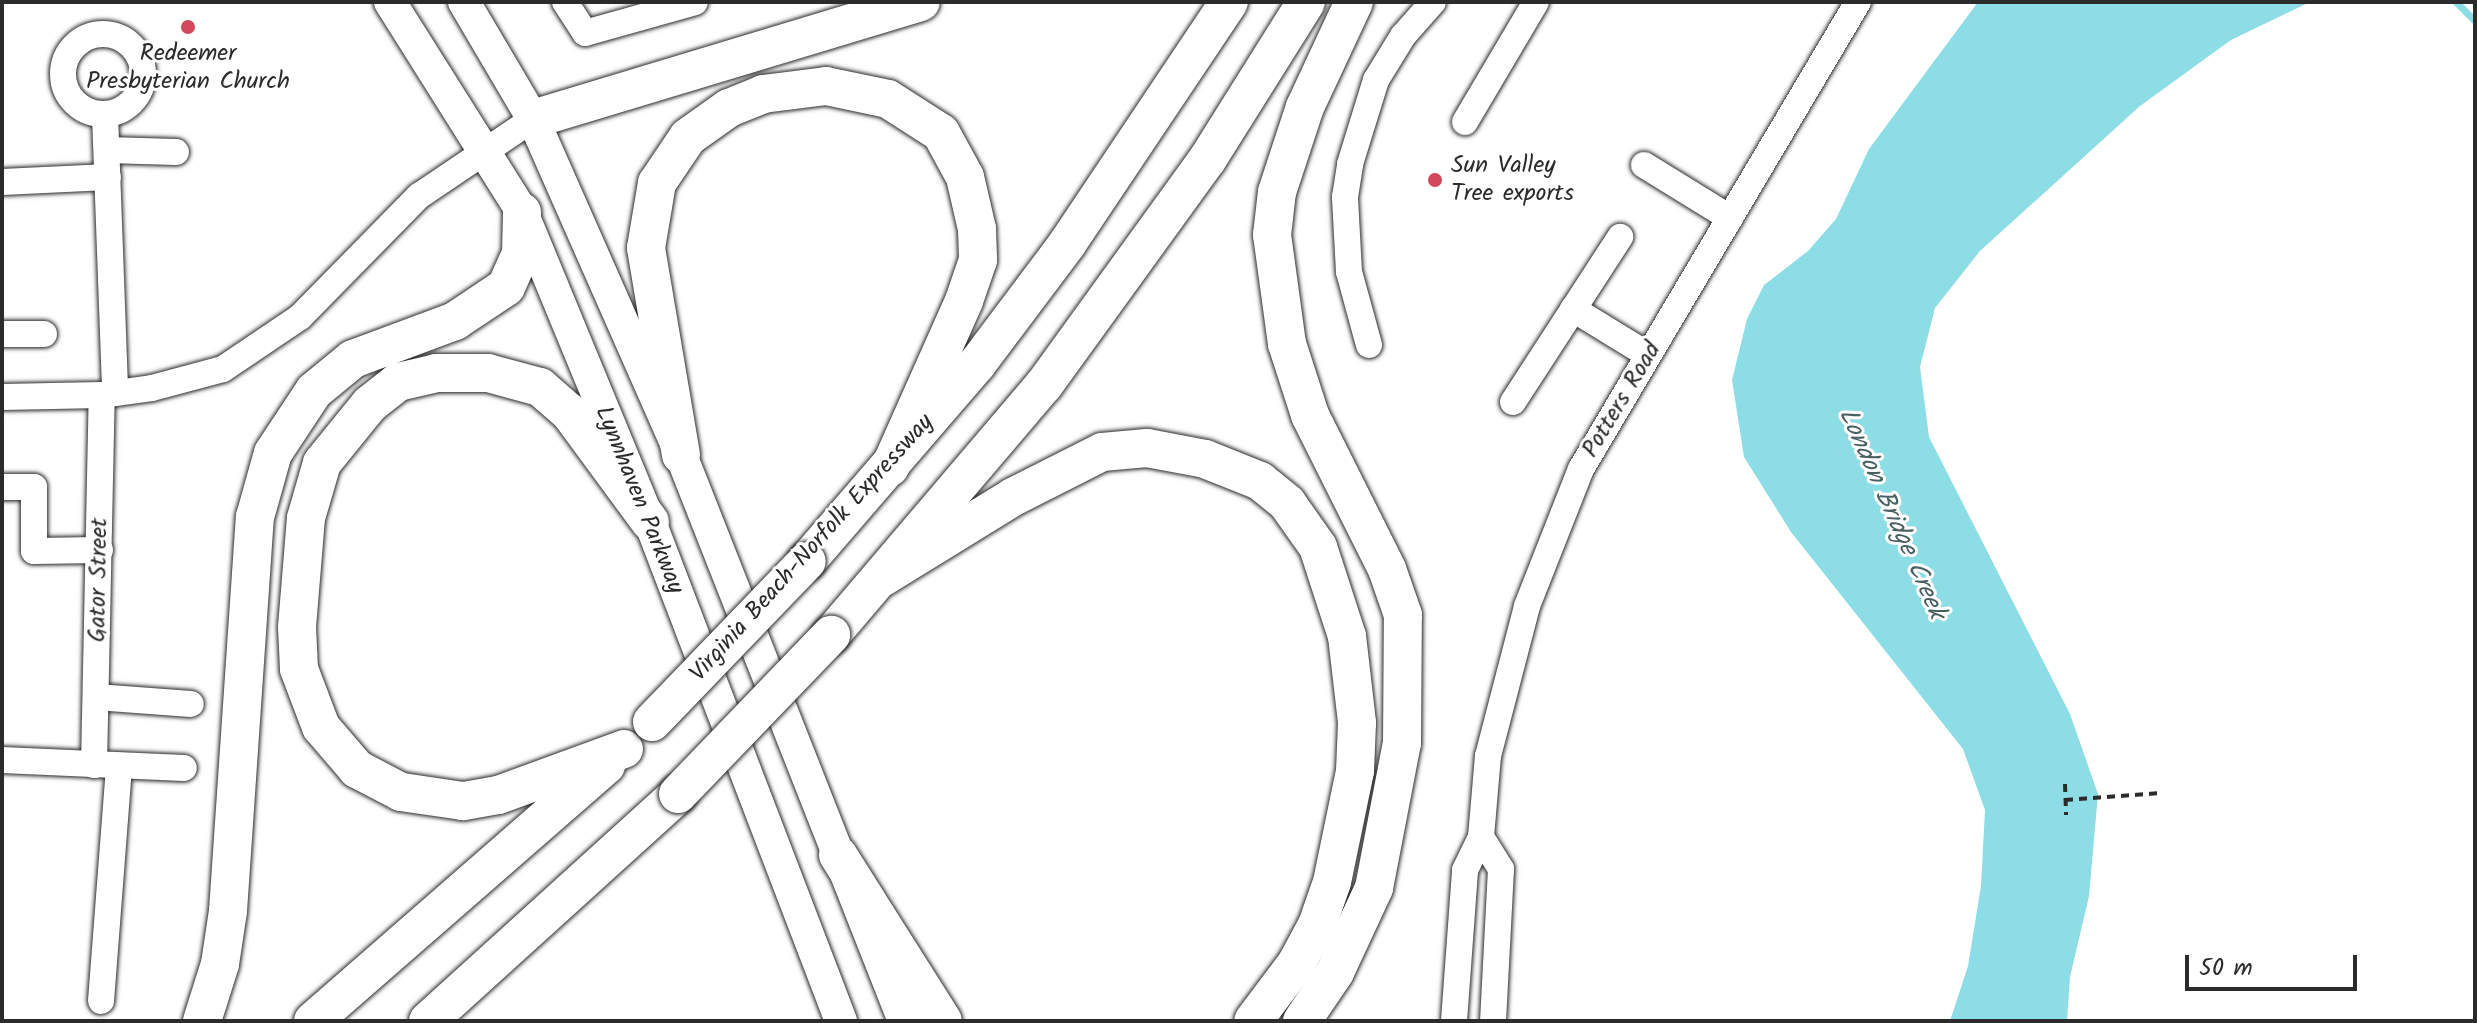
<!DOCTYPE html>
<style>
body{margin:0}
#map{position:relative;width:2477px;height:1023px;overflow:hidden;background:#fff;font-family:Kalam,sans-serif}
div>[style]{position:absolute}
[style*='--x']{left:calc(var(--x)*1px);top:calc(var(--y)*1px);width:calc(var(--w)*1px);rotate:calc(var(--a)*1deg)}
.water>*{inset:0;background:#8cdde5}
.stream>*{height:7px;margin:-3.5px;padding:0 3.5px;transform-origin:3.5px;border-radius:3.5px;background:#8cdde5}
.path>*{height:4px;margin-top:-2px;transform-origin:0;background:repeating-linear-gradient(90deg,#2b2b2b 0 8px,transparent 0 14px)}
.roads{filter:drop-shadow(0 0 2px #2b2b2b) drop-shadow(0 0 2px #2b2b2b)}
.minor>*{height:26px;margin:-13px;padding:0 13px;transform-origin:13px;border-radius:13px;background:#fff}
.minor>.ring{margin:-13px;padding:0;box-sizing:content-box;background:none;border:26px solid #fff;border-radius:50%}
.major>*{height:32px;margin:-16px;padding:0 16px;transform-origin:16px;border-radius:16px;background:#fff}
.highway>*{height:38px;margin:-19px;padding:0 19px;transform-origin:19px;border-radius:19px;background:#fff}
.bridges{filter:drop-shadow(0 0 2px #2b2b2b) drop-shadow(0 0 2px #2b2b2b)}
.highway-bridge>*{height:38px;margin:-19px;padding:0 19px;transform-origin:19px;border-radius:19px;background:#fff}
.dots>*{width:22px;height:22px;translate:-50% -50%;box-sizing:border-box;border:4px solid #fff;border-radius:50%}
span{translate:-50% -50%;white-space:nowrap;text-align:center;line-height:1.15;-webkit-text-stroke:6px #fff;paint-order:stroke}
.poi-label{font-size:24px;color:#2b2b2b}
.left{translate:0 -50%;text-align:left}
.street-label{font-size:24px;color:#2b2b2b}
.water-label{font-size:26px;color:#486063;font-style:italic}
.frame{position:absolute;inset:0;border:4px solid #2b2b2b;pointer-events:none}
.scale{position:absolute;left:2185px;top:955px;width:172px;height:36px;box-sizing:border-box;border:4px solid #2b2b2b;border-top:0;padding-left:10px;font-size:24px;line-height:28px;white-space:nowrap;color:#2b2b2b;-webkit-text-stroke:6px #fff;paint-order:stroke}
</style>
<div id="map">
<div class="water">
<i style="clip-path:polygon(1978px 2px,2310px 2px,2231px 40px,2140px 106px,1980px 251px,1935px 308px,1920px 367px,1929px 437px,2070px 714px,2098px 794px,2089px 896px,2070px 977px,2067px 1021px,1950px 1021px,1968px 966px,1981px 886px,1985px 810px,1963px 749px,1791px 532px,1744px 457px,1732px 380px,1747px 319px,1764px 285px,1808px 251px,1836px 219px,1869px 149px)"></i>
</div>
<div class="stream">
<i style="--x:2456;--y:2;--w:27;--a:45"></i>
</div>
<div class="path">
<i style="--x:2065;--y:784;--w:31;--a:88"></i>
<i style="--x:2065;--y:800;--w:96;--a:-4.2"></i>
</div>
<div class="roads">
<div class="minor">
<i style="--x:565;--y:2;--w:37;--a:57"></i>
<i style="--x:585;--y:33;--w:114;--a:-15.7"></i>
<i class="ring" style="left:63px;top:34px;width:54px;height:54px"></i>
<i style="--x:105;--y:115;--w:278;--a:87.9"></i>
<i style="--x:1465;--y:122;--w:139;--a:-59.4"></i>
<i style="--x:107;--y:150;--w:69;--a:1.7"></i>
<i style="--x:1644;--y:165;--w:101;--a:31.6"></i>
<i style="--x:2;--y:182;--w:106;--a:-2.7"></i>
<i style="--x:1573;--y:309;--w:88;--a:31.5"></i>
<i style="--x:2;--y:334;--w:42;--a:0"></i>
<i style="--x:1369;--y:345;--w:76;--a:-105.3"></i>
<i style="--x:1349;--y:272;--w:75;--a:-93.1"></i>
<i style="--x:1345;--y:197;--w:33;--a:-81"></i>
<i style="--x:1350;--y:164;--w:88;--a:-72.8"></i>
<i style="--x:1376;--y:80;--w:52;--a:-58.5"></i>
<i style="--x:1403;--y:36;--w:45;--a:-48.6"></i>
<i style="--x:2;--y:397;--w:100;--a:-1.1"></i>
<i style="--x:102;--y:395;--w:50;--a:-8"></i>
<i style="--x:152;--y:388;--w:73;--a:-15"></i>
<i style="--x:223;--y:369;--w:93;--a:-34"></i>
<i style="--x:300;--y:317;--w:170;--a:-45.5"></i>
<i style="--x:419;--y:196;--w:138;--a:-34"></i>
<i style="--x:1513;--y:402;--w:197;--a:-57"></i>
<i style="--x:2;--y:487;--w:32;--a:0"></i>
<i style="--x:34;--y:487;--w:64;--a:90"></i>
<i style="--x:34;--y:551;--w:66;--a:-0.9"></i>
<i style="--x:96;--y:697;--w:95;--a:4.2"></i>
<i style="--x:2;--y:760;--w:182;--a:2.5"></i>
<i style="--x:94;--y:765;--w:370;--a:-88.8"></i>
<i style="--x:1481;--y:837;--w:38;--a:58"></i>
<i style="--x:1501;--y:869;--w:152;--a:93"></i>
<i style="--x:101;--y:1001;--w:236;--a:-85.6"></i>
<i style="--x:1454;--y:1021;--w:151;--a:-85.8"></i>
<i style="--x:1465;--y:870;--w:37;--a:-64"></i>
<i style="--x:1481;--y:837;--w:81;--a:-85.1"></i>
<i style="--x:1488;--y:756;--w:155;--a:-75.4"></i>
<i style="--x:1527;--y:606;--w:147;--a:-68.5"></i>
<i style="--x:1581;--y:469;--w:543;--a:-59.33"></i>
</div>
<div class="major">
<i style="--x:390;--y:2;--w:248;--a:57.8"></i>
<i style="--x:522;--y:212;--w:335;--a:67.6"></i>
<i style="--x:650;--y:522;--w:534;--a:69.05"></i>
<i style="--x:464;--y:2;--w:136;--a:59.5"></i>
<i style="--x:533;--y:119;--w:367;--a:66.2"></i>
<i style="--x:681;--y:455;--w:608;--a:68.5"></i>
</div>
<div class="highway">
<i style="--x:533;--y:119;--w:405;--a:-16.8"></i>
<i style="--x:681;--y:455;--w:210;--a:-99.6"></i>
<i style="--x:646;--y:248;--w:66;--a:-80.4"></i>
<i style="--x:657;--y:183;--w:55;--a:-56"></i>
<i style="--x:688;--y:137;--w:50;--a:-35.3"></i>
<i style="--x:729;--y:108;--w:37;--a:-22"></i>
<i style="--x:763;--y:94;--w:64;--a:-7.2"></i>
<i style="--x:826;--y:86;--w:63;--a:11.8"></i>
<i style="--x:888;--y:99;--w:63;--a:32.7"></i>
<i style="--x:941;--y:133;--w:50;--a:61.4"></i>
<i style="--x:965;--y:177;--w:53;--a:77"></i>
<i style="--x:977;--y:229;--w:31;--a:88"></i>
<i style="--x:978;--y:260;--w:43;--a:108.9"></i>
<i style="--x:964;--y:301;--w:182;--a:114"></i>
<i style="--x:807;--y:561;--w:260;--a:-49.2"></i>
<i style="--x:977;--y:364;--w:150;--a:-53.1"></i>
<i style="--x:1067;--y:244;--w:291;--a:-56.2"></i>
<i style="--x:883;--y:577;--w:153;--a:-31.6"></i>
<i style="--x:1013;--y:497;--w:100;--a:-26.8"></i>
<i style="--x:1102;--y:452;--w:45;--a:-5.1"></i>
<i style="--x:1147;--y:448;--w:59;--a:10.7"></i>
<i style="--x:1205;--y:459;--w:59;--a:21.8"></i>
<i style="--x:1260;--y:481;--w:35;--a:39"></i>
<i style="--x:1287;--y:503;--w:54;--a:54.8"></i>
<i style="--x:1318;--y:547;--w:94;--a:72"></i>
<i style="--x:1347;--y:636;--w:88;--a:83.4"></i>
<i style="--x:1357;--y:723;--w:48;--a:92.4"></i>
<i style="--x:1355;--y:771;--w:113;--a:101.7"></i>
<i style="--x:1332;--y:882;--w:46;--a:109.2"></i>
<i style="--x:1317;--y:925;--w:44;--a:118.3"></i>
<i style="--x:1296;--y:964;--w:71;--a:127"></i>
<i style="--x:831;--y:635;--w:328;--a:-49.6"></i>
<i style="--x:1044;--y:385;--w:278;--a:-54.1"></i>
<i style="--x:1207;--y:160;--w:186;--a:-57.9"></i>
<i style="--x:624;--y:749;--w:134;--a:159.9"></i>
<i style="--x:498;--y:795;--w:36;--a:170"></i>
<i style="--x:463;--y:801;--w:63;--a:-171.7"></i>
<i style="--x:401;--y:792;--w:50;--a:-152.4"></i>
<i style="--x:357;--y:769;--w:55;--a:-130.6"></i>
<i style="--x:321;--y:727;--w:62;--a:-110.8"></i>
<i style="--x:299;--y:669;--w:42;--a:-92.7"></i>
<i style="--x:297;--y:627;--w:109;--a:-85.3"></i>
<i style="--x:306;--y:518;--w:57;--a:-73.8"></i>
<i style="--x:322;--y:463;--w:76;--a:-50.9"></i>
<i style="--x:370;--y:404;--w:36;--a:-38"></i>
<i style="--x:398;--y:382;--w:39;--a:-13"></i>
<i style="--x:436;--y:373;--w:52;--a:0"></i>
<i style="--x:488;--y:373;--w:54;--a:15.1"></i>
<i style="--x:540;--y:387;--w:40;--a:41"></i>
<i style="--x:570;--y:413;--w:135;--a:53.7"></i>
<i style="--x:838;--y:855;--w:196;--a:57.7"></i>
<i style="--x:202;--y:1021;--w:60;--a:-72.5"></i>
<i style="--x:220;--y:964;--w:54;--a:-81.4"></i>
<i style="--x:228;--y:911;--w:395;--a:-86.1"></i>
<i style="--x:255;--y:517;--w:66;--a:-74.3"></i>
<i style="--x:273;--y:453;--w:74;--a:-56.5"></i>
<i style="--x:314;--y:391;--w:50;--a:-39.4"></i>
<i style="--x:353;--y:359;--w:109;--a:-20.4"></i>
<i style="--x:455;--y:321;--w:61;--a:-33.7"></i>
<i style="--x:506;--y:287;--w:36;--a:-66"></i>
<i style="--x:521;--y:254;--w:42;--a:-88.6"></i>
<i style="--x:313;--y:1021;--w:389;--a:-41.1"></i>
<i style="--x:428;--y:1021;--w:338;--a:-42.2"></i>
<i style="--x:1302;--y:1021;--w:59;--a:-56"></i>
<i style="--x:1335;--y:972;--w:93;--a:-65.1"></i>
<i style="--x:1374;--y:888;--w:148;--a:-79.1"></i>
<i style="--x:1402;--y:743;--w:128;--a:-89.6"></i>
<i style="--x:1403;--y:615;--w:49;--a:-109.2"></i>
<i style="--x:1387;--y:569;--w:172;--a:-116.6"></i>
<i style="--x:1310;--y:415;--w:75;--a:-107.9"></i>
<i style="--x:1287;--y:344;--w:110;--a:-97.8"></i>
<i style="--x:1272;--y:235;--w:43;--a:-83.4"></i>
<i style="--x:1277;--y:192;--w:89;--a:-71.8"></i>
<i style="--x:1305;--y:107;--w:116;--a:-65"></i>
</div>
</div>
<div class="bridges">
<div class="highway-bridge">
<i style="--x:652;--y:722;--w:223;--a:-46.1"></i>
<i style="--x:678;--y:794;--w:221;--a:-46.1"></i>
</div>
</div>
<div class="dots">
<i style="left:188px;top:27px;background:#d1495b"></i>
<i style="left:1435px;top:180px;background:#d1495b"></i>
</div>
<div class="poi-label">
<span style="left:188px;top:68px">Redeemer<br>Presbyterian Church</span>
<span class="left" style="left:1451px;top:180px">Sun Valley<br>Tree exports</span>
</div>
<div class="street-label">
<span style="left:1622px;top:400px;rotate:-59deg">Potters Road</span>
<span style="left:639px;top:500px;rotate:68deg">Lynnhaven Parkway</span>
<span style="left:812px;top:548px;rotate:-48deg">Virginia Beach-Norfolk Expressway</span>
<span style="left:99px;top:580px;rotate:-89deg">Gator Street</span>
</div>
<div class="water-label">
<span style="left:1891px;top:514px;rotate:66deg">London Bridge Creek</span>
</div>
<div class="frame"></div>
<div class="scale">50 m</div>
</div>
